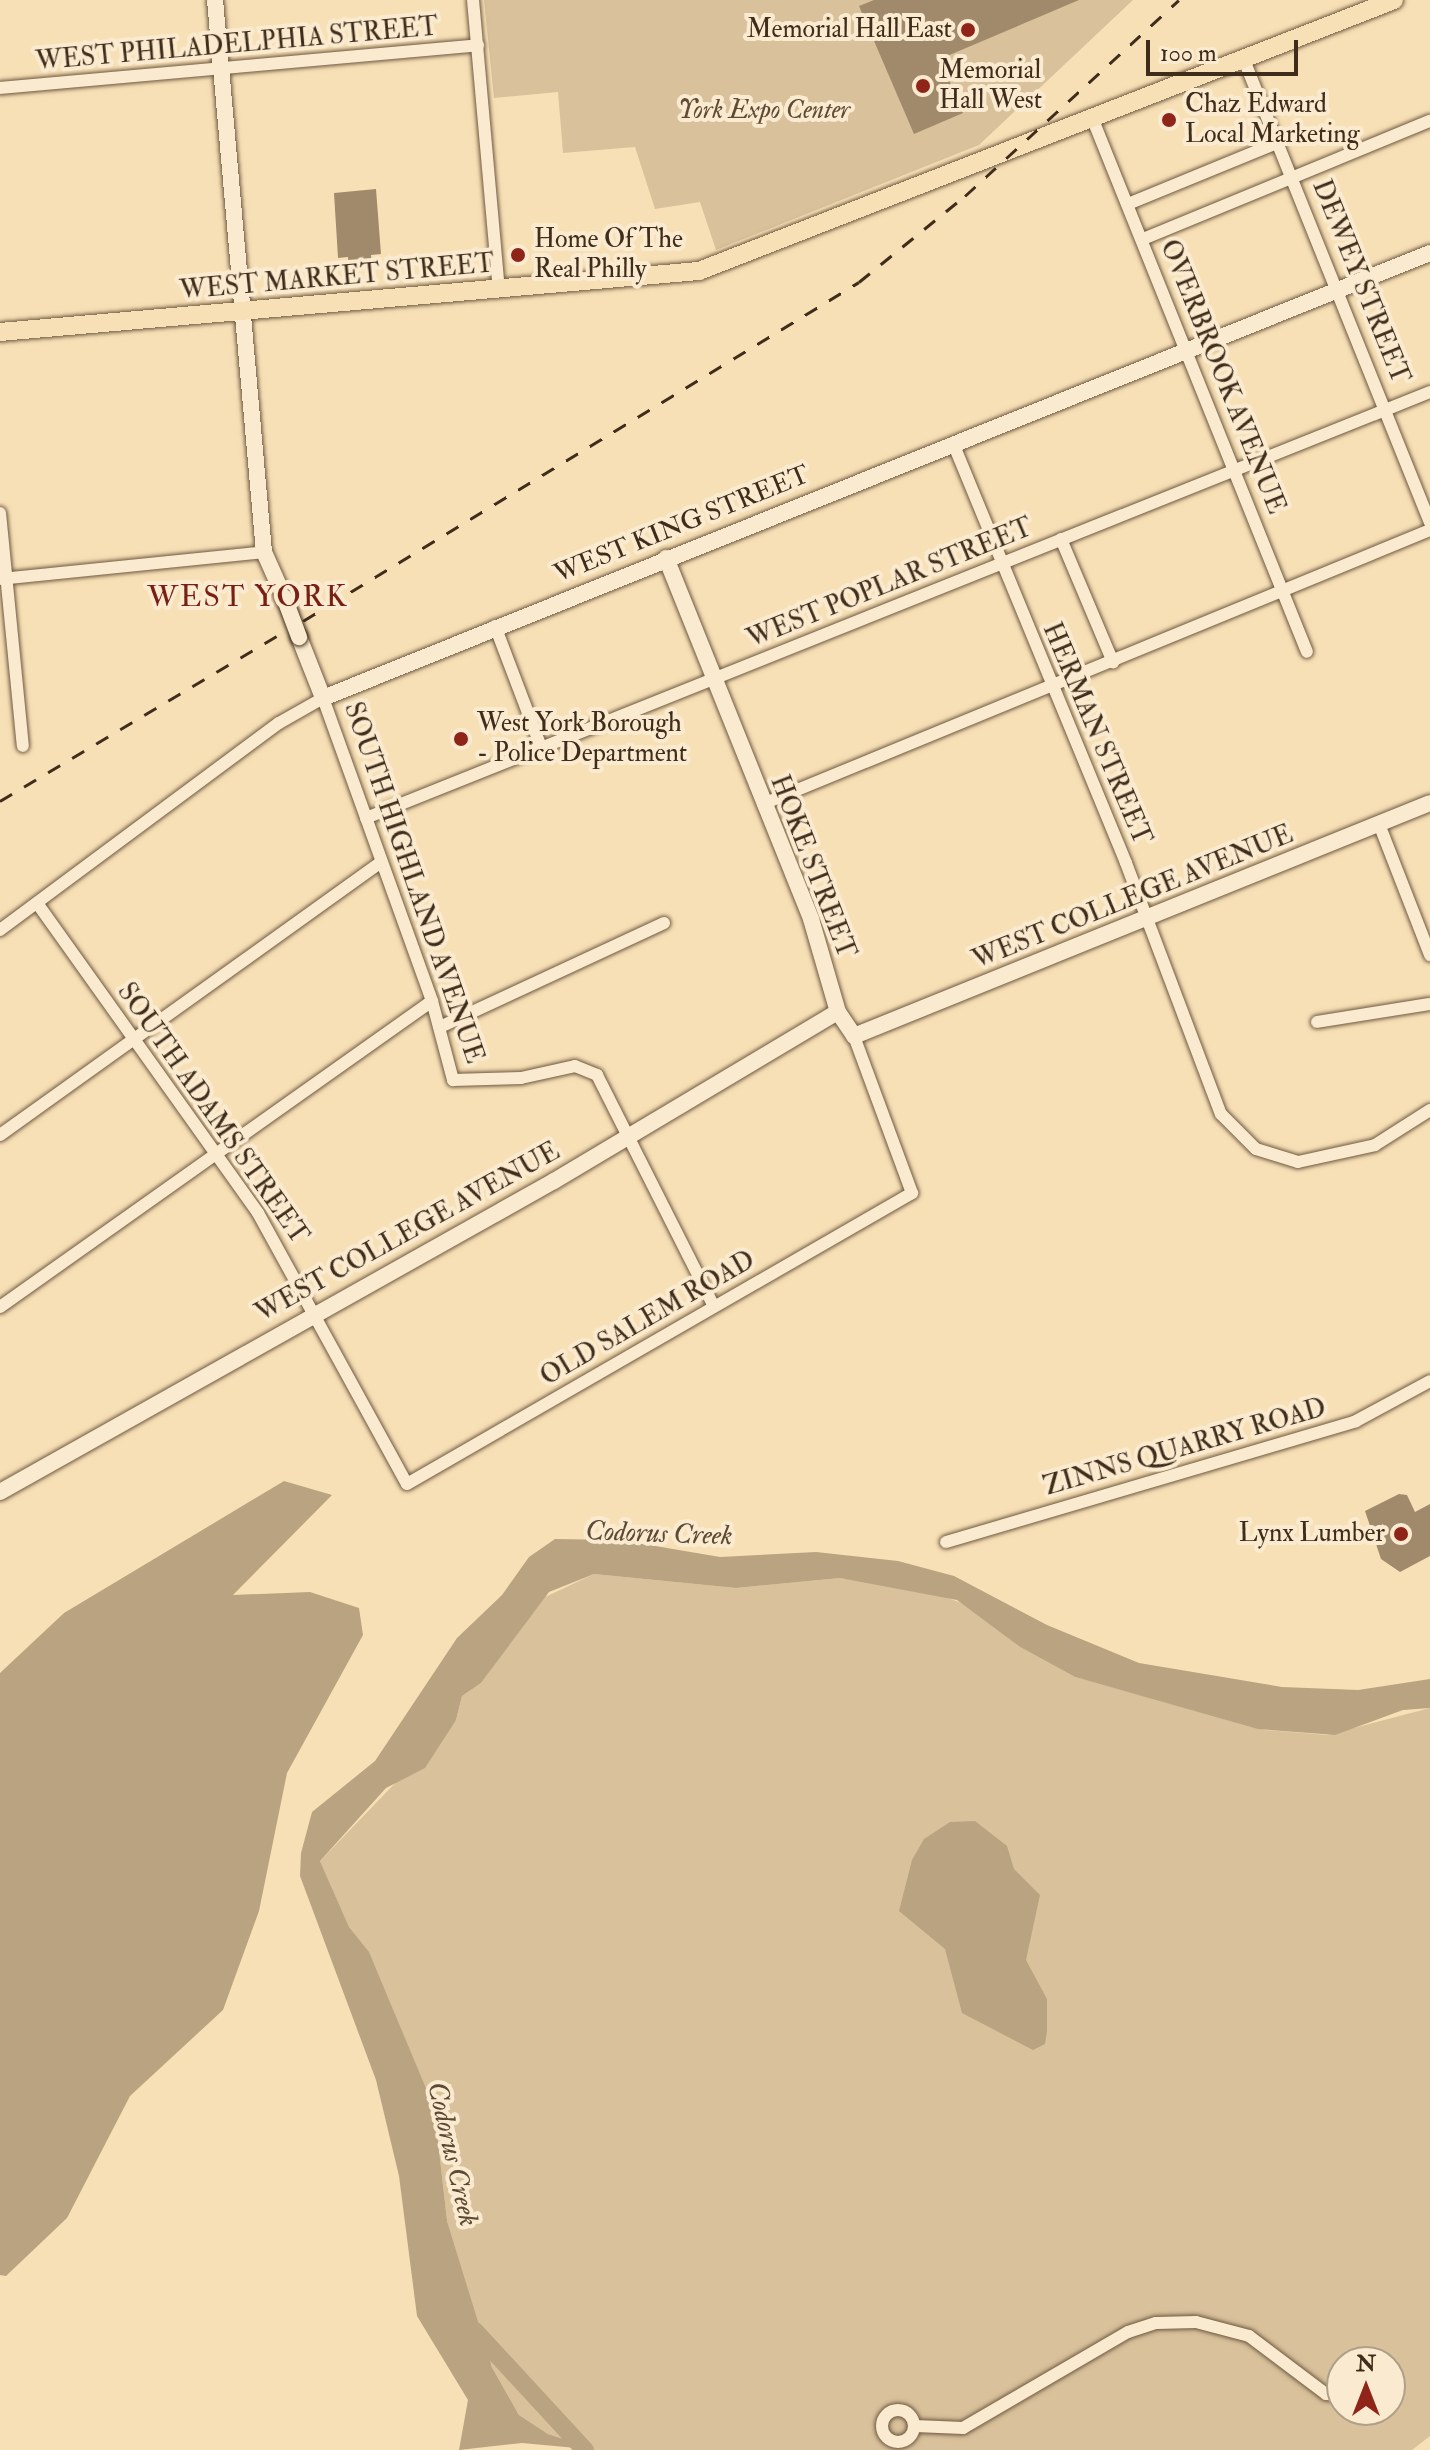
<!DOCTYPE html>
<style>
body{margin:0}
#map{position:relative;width:1430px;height:2450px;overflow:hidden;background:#f8e0b6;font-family:"IM FELL Double Pica",serif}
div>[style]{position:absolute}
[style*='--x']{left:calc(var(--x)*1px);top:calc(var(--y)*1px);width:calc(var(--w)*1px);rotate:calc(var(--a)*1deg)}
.green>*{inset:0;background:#d9c19b}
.water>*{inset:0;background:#b9a381}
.river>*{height:18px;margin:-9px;padding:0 9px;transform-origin:9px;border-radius:9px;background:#b9a381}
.building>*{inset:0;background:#a08a6b}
.roads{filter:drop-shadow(0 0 2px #6e5941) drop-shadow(0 0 2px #6e5941)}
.street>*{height:12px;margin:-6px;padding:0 6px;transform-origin:6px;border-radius:6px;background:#faebd0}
.street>.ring{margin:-6px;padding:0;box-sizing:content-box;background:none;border:12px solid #faebd0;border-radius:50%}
.secondary>*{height:16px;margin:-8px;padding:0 8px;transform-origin:8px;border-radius:8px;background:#faebd0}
.primary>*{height:18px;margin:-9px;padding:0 9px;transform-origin:9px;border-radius:9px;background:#f8e0b6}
.rail>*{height:3px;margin-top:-1.5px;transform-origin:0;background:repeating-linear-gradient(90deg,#402c1a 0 14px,transparent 0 28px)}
.bridges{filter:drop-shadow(0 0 2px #402c1a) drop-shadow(0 0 2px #402c1a)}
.secondary-bridge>*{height:16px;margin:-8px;padding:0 8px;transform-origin:8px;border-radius:8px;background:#faebd0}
.dots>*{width:22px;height:22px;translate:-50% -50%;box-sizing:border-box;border:4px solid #faebd0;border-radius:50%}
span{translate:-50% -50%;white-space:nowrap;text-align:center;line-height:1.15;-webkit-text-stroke:8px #faebd0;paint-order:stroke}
.poi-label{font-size:26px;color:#402c1a}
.right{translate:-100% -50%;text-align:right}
.left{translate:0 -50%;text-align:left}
.street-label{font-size:26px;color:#402c1a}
.park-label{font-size:26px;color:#5f4a34;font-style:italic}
.water-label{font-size:28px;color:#5e4a34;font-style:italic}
.quarter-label{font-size:30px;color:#7a1f14;letter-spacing:2px}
.north{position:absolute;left:1326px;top:2346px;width:80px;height:80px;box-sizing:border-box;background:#faebd0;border:2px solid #b09f87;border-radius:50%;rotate:0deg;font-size:22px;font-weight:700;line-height:32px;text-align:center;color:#402c1a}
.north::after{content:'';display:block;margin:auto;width:28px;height:36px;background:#8f2418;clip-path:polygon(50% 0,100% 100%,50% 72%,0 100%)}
.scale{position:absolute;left:1146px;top:40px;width:152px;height:36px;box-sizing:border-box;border:4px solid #402c1a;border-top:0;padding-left:10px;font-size:24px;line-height:28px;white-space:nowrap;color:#402c1a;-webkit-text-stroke:6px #faebd0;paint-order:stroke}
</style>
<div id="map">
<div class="green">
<i style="clip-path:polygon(484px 0,1133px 0,979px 145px,716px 250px,700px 202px,655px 209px,635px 147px,563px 153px,558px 92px,494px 98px)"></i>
<i style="clip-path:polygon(evenodd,594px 1574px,736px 1588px,840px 1578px,924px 1589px,964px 1604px,1020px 1647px,1075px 1677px,1266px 1730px,1327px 1735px,1430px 1708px,1430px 2436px,1412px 2450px,599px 2450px,548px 2434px,519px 2415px,456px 2304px,445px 2266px,447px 2220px,434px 2107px,369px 1953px,349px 1928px,320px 1861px,456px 1720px,462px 1696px,481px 1683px,543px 1598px,594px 1574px,1342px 2362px,1390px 2362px,1390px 2410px,1342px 2410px,1342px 2362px)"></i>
</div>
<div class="water">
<i style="clip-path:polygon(284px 1481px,332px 1495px,233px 1595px,310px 1592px,359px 1608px,363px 1635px,287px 1773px,259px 1911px,223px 2010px,130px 2096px,67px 2218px,6px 2276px,0 2275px,0 1673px,64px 1613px)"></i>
<i style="clip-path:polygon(555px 1539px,620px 1540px,720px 1557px,816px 1552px,898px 1561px,954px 1576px,1047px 1625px,1139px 1663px,1282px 1687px,1358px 1690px,1430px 1679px,1430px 1708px,1403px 1710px,1335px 1735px,1258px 1729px,1075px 1677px,1020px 1647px,957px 1600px,840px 1578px,736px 1588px,594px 1574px,549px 1592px,481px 1683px,462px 1696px,456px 1720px,425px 1768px,386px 1788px,320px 1861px,349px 1927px,369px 1952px,434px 2107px,447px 2220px,445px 2266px,456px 2304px,519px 2415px,548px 2434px,598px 2450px,522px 2443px,459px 2450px,468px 2400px,417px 2316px,399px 2176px,376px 2080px,300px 1876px,301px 1853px,312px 1812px,375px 1761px,457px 1638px,502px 1595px,529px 1557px)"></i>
<i style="clip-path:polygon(975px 1821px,1007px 1846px,1014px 1869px,1040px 1895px,1026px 1960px,1047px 1999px,1047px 2031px,1045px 2044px,1033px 2050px,962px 2013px,945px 1949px,899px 1911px,912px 1860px,924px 1839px,950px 1822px)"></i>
</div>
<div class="river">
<i style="--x:439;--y:2226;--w:145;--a:72.8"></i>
<i style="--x:475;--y:2331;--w:162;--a:47.3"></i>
</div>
<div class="building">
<i style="clip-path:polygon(874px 0,1079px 0,940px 59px,963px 113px,914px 134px,859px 6px)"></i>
<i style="clip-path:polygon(376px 189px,381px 254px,371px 255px,372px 267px,349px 269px,348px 257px,338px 258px,334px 193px)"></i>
<i style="clip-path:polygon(1399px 1494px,1407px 1495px,1415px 1512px,1430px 1504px,1430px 1556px,1400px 1572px,1381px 1559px,1365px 1511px)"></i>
</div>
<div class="roads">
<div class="street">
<i style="--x:473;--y:0;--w:292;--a:84.9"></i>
<i style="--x:1244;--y:60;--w:498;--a:68.1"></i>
<i style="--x:0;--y:88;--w:480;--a:-5.1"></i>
<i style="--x:1093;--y:120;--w:573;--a:68.09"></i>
<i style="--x:1128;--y:204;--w:163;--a:-22.3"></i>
<i style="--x:1143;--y:239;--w:310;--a:-22.4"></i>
<i style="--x:953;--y:443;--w:454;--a:67.6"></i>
<i style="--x:1126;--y:863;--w:268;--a:69.3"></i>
<i style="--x:1221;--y:1114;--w:49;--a:45"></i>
<i style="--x:1256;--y:1149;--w:44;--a:17.2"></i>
<i style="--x:1298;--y:1162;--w:79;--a:-12.4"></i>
<i style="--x:1375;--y:1145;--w:65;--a:-32.5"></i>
<i style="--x:0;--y:513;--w:234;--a:84.4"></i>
<i style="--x:1061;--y:539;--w:134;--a:67.1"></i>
<i style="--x:0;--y:579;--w:265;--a:-5.8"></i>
<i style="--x:495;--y:626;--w:133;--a:69.2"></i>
<i style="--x:763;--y:804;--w:721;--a:-22.33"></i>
<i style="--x:366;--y:818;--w:1146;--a:-21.82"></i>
<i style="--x:1379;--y:824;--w:141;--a:68.7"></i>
<i style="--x:37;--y:903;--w:381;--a:54.5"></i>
<i style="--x:258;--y:1213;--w:309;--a:61.2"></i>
<i style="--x:407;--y:1484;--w:583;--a:-29.95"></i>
<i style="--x:912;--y:1193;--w:167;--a:-110.3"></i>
<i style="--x:0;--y:930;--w:347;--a:-36.6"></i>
<i style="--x:279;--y:723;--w:51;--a:-29.6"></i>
<i style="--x:323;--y:698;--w:322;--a:70.2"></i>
<i style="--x:432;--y:1001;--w:82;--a:75.1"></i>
<i style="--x:453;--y:1080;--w:68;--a:-1.7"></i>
<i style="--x:521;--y:1078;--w:55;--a:-12.5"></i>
<i style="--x:575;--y:1066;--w:24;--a:22"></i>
<i style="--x:597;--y:1075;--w:258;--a:63.2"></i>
<i style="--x:1317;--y:1022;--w:114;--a:-9.1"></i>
<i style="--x:440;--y:1027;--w:247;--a:-24.9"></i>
<i style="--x:0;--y:1135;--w:469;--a:-35.6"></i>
<i style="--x:0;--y:1307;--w:529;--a:-35.31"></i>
<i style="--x:946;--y:1542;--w:427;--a:-16.4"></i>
<i style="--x:1356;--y:1421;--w:84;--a:-28.4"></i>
<i class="ring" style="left:882px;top:2410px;width:20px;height:20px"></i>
<i style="--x:915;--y:2426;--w:48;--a:2.4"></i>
<i style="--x:963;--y:2428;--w:191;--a:-30.2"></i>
<i style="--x:1128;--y:2332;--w:29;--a:-18"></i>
<i style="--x:1156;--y:2323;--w:40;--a:-1.4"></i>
<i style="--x:1196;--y:2322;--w:55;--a:14.8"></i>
<i style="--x:1249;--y:2336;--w:96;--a:37"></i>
<i style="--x:1326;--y:2394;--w:16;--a:4"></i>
</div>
<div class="secondary">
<i style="--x:215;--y:0;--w:554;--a:84.93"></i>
<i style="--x:264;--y:552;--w:49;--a:66"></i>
<i style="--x:666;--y:558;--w:389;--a:68.1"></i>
<i style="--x:811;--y:919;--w:97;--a:73.8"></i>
<i style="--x:838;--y:1012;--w:29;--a:56"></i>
<i style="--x:854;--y:1036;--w:621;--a:-22.02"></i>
<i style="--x:299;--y:637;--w:66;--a:68.5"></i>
<i style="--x:323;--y:698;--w:1193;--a:-21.9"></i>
<i style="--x:0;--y:1492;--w:635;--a:-29.31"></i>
<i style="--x:554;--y:1181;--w:330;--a:-30.8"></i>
</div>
<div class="primary">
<i style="--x:0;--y:332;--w:702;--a:-4.99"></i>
<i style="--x:699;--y:271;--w:746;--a:-21.3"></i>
</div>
</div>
<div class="rail">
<i style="--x:303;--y:621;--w:651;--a:-31.37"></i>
<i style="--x:859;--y:282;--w:136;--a:-39.1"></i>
<i style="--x:965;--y:196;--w:290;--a:-42.5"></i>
<i style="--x:0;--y:801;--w:330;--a:-30.8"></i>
</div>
<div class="bridges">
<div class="secondary-bridge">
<i style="--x:284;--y:597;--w:43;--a:69.4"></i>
</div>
</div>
<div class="dots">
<i style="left:968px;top:30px;background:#8f2418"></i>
<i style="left:923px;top:86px;background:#8f2418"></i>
<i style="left:1169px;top:120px;background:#8f2418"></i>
<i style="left:518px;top:255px;background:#8f2418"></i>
<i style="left:461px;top:739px;background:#8f2418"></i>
<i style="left:1401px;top:1534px;background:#8f2418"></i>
</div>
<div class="poi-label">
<span class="right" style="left:952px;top:30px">Memorial Hall East</span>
<span class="left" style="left:939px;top:86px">Memorial<br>Hall West</span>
<span class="left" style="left:1185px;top:120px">Chaz Edward<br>Local Marketing</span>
<span class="left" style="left:534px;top:255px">Home Of The<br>Real Philly</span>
<span class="left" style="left:477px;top:739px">West York Borough<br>- Police Department</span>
<span class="right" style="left:1385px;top:1534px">Lynx Lumber</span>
</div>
<div class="street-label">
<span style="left:237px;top:45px;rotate:-5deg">WEST PHILADELPHIA STREET</span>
<span style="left:337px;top:278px;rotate:-5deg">WEST MARKET STREET</span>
<span style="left:1360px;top:282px;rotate:68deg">DEWEY STREET</span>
<span style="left:1222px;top:377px;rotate:68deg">OVERBROOK AVENUE</span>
<span style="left:682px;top:525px;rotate:-22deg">WEST KING STREET</span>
<span style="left:890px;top:584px;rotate:-22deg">WEST POPLAR STREET</span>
<span style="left:1096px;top:734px;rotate:67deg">HERMAN STREET</span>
<span style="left:812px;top:867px;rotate:69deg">HOKE STREET</span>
<span style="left:413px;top:883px;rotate:71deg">SOUTH HIGHLAND AVENUE</span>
<span style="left:1133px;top:898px;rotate:-22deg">WEST COLLEGE AVENUE</span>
<span style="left:212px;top:1114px;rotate:55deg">SOUTH ADAMS STREET</span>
<span style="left:408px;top:1233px;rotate:-29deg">WEST COLLEGE AVENUE</span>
<span style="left:648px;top:1319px;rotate:-30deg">OLD SALEM ROAD</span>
<span style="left:1185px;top:1448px;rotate:-16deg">ZINNS QUARRY ROAD</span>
</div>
<div class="park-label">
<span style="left:764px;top:111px">York Expo Center</span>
</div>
<div class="water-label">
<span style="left:659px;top:1534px;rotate:2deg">Codorus Creek</span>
<span style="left:452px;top:2154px;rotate:77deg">Codorus Creek</span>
</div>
<div class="quarter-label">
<span style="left:248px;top:597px">WEST YORK</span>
</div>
<div class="north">N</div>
<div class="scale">100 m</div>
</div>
